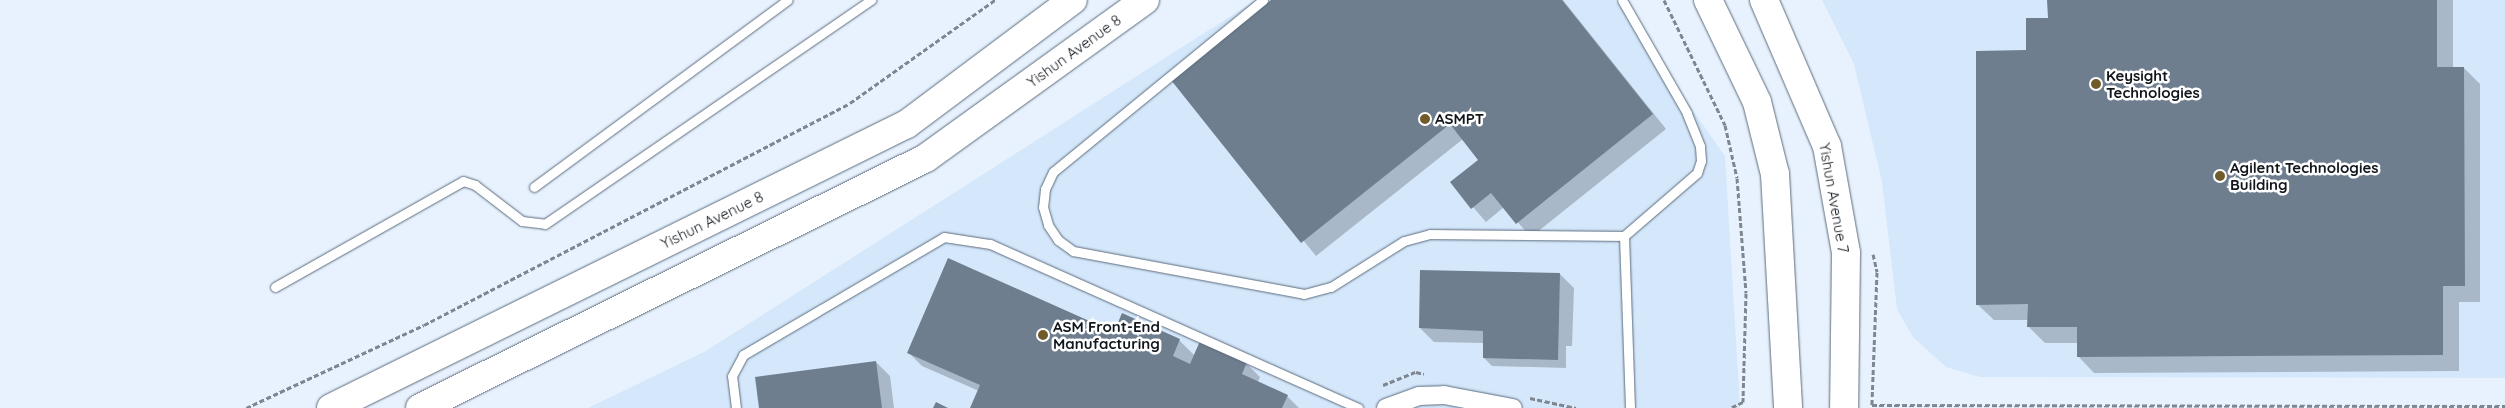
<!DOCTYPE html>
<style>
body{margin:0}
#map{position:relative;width:2505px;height:408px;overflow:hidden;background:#e7f2fe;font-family:Quicksand,sans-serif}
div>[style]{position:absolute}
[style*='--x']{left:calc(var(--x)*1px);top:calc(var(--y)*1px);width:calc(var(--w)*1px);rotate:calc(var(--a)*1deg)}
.built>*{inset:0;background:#d4e7fb}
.shadow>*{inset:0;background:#0003}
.building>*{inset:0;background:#6e7e8f}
.path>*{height:3px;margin-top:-1.5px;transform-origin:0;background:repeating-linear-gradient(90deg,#7e8790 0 5px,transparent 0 7.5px)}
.roads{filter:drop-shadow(0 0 1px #5c6b7c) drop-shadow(0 0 1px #5c6b7c)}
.lane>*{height:9px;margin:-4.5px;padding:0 4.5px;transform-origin:4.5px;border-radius:4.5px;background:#fff}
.street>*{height:18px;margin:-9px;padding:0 9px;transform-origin:9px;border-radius:9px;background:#fff}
.primary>*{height:28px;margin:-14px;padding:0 14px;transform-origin:14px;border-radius:14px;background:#fff}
.dots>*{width:14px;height:14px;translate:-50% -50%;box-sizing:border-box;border:2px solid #fff;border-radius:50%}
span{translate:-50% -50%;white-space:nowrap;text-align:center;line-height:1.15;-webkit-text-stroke:5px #fff;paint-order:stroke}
.street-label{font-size:15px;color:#11171d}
.poi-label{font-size:15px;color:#11171d;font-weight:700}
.left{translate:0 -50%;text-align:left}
</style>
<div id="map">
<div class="built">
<i style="clip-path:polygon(1256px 0,1615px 0,1725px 156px,1740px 408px,588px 408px,706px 351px)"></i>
<i style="clip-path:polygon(1822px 0,2505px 0,2505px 378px,1980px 377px,1946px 367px,1913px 337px,1897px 309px,1882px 182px,1854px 64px)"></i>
</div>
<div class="shadow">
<i style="clip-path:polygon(1273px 0,1563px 0,1666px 129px,1531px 237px,1504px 207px,1486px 222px,1452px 183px,1480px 160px,1463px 139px,1316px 256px,1173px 80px)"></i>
<i style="clip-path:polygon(2048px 0,2453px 0,2453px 68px,2464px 68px,2480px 84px,2480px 302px,2459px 302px,2459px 371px,2094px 373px,2078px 356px,2078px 343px,2045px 343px,2029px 327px,2029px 320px,1994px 320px,1977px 304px,2027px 52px,2049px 20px)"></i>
<i style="clip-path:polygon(1560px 274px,1574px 288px,1572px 346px,1566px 346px,1566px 368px,1492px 366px,1484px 358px,1484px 343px,1434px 342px,1420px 328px)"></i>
<i style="clip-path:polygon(1115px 333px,1179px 340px,1195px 356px,1246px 363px,1260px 377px,1258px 382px,1287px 396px,1299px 408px,972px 408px,979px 391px,922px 366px,908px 352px)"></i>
<i style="clip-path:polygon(876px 362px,890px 376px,894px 408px,760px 408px)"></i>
</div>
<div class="building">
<i style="clip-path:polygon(1271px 0,1562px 0,1653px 114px,1516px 224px,1491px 193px,1471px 209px,1450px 182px,1478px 160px,1450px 124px,1301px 243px,1171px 80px)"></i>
<i style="clip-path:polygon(2047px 0,2437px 0,2437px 67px,2464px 67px,2465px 286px,2443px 286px,2443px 355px,2077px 357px,2077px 327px,2027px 327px,2028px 304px,1976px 305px,1976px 51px,2026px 50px,2026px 18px,2048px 18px)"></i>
<i style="clip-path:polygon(948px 258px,1114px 332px,1122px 313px,1180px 339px,1173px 356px,1190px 364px,1200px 341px,1247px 362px,1242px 374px,1288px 395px,1282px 408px,970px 408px,980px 385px,907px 353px)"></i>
<i style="clip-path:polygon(1420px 270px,1560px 273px,1558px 360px,1483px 358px,1483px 331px,1419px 328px)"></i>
<i style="clip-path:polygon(876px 361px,882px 408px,759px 408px,755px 377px)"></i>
<i style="clip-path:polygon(936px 402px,948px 408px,933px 408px)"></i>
</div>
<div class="path">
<i style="--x:1664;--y:0;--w:139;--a:64"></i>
<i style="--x:1725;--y:125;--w:54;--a:77.2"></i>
<i style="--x:1737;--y:178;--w:115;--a:85.5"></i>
<i style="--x:1746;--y:293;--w:109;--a:91.6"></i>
<i style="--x:1743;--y:402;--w:14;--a:155"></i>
<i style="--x:1873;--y:254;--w:18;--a:77"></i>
<i style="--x:1877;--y:272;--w:133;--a:92.2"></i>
<i style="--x:1872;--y:405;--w:633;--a:0.09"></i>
<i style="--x:1383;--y:385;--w:35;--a:-22"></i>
<i style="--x:1416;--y:372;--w:8;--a:14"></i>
<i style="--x:1530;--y:398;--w:47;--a:12.3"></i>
<i style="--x:246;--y:408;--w:196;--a:-25"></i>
<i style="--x:424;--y:325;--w:480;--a:-27.5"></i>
<i style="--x:850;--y:103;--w:178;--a:-35.4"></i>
</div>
<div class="roads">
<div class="lane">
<i style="--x:1263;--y:0;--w:271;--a:140.7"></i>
<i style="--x:1053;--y:172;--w:19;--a:115"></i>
<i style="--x:1045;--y:189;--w:18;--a:96"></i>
<i style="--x:1043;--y:207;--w:19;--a:74"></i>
<i style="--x:1048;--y:225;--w:18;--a:56"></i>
<i style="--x:1058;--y:240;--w:19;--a:36"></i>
<i style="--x:1073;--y:251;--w:235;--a:10.5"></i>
<i style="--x:1304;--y:294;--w:28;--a:-15"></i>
<i style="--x:1331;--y:287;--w:86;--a:-32.2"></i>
<i style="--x:1404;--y:241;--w:27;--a:-15"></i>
<i style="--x:1430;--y:234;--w:194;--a:0.6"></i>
<i style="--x:1624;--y:236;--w:96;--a:-40.8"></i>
<i style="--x:1697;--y:173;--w:13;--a:-72"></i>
<i style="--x:1701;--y:161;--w:15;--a:-94"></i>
<i style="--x:1700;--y:146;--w:35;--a:-112"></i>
<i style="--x:1687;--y:113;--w:130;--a:-119.9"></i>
<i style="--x:534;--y:187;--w:315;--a:-36.4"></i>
<i style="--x:1624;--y:236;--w:172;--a:88"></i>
<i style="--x:275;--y:287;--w:216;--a:-29.4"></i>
<i style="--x:463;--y:181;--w:13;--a:18"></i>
<i style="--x:475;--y:185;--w:59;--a:37.5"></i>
<i style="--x:522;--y:221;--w:23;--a:7"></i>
<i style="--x:545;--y:224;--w:396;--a:-34.5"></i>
<i style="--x:736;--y:408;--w:32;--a:-97"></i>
<i style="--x:732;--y:376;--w:24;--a:-62"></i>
<i style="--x:743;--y:355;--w:233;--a:-30.4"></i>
<i style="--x:944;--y:237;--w:47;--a:8.7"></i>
<i style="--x:990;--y:244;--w:403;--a:24"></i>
</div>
<div class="street">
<i style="--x:1386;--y:408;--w:35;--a:-20"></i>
<i style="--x:1419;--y:396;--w:25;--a:-2"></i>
<i style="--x:1444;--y:395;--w:70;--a:10.7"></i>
</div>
<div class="primary">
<i style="--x:1708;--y:0;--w:113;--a:64.3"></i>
<i style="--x:1757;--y:102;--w:74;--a:76"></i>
<i style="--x:1775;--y:174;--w:234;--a:86.8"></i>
<i style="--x:1764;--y:0;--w:159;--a:66.7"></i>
<i style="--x:1827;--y:146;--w:109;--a:79.9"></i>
<i style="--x:1846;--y:253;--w:155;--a:90.7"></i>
<i style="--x:331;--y:408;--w:642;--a:-26.25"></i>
<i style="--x:907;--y:124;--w:207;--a:-36.8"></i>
<i style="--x:420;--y:408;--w:564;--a:-26.29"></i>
<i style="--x:926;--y:158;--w:270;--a:-35.8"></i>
</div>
</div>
<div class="dots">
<i style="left:2096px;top:84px;background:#725b2b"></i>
<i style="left:1425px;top:119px;background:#725b2b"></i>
<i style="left:2220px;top:176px;background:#725b2b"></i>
<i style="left:1043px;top:335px;background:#725b2b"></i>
</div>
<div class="street-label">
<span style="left:1074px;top:51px;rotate:-36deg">Yishun Avenue 8</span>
<span style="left:1834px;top:198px;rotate:80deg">Yishun Avenue 7</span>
<span style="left:712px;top:220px;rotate:-26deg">Yishun Avenue 8</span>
</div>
<div class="poi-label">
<span class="left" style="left:2106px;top:84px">Keysight<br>Technologies</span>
<span class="left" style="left:1435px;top:119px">ASMPT</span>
<span class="left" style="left:2230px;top:176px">Agilent Technologies<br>Building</span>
<span class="left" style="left:1053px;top:335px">ASM Front-End<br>Manufacturing</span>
</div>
</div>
